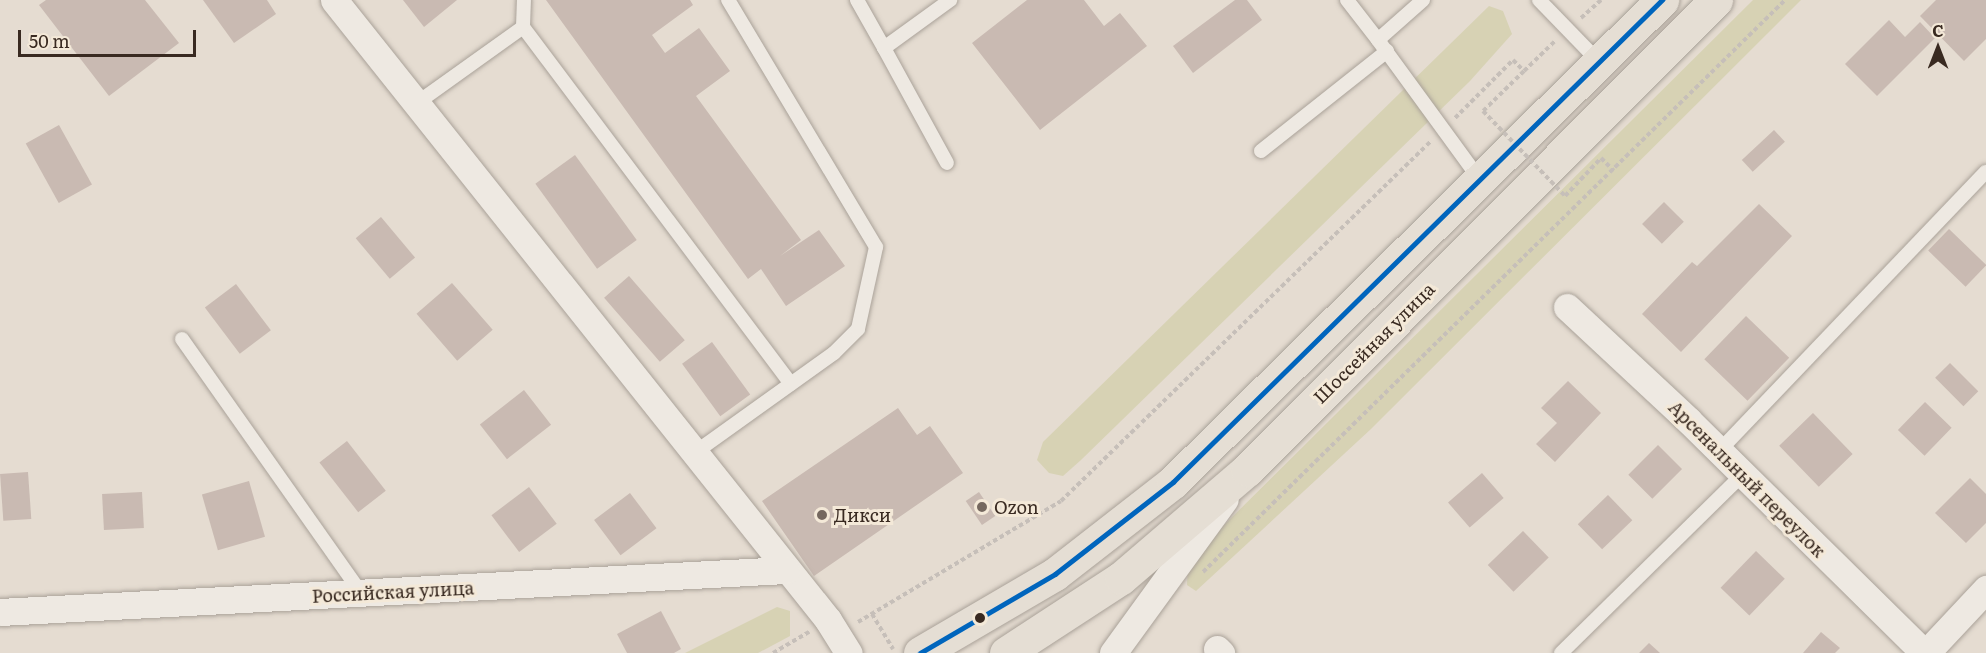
<!DOCTYPE html>
<meta charset="utf-8">
<style>
body{margin:0}
#map{position:relative;width:1986px;height:653px;overflow:hidden;background:#e5dcd1;font-family:Literata,serif}
div>[style]{position:absolute}
[style*='--x']{left:calc(var(--x)*1px);top:calc(var(--y)*1px);width:calc(var(--w)*1px);rotate:calc(var(--a)*1deg)}
.green>*{inset:0;background:#d7d2b4}
.building>*{inset:0;background:#c9bab2;transform-origin:0 0}
.path>*{height:4px;margin-top:-2px;transform-origin:0;background:repeating-linear-gradient(90deg,#c6bfb9 0 4.5px,transparent 0 7.5px)}
.roads{filter:drop-shadow(0 0 2px #aaa299) drop-shadow(0 0 2px #aaa299)}
.service>*{height:14px;margin:-7px;padding:0 7px;transform-origin:7px;border-radius:7px;background:#eee9e2}
.minor>*{height:27px;margin:-13.5px;padding:0 13.5px;transform-origin:13.5px;border-radius:13.5px;background:#eee9e2}
.primary>*{height:33px;margin:-16.5px;padding:0 16.5px;transform-origin:16.5px;border-radius:16.5px;background:#e5ded4}
.path-bridge>*{height:4px;margin-top:-2px;transform-origin:0;background:repeating-linear-gradient(90deg,#c6bfb9 0 4.5px,transparent 0 7.5px)}
.bus-1>*{height:4.5px;margin:-2.25px;padding:0 2.25px;transform-origin:2.25px;border-radius:2.25px;background:#0065bd}
.dots>*{width:16px;height:16px;translate:-50% -50%;box-sizing:border-box;border:3px solid #f4e9d8;border-radius:50%}
span{translate:-50% -50%;white-space:nowrap;text-align:center;line-height:1.15;-webkit-text-stroke:6px #f4e9d8;paint-order:stroke}
.street-label{font-size:18px;color:#392a21}
.poi-label{font-size:18px;color:#392a21}
.left{translate:0 -50%;text-align:left}
.north{position:absolute;left:1908px;top:18px;width:60px;height:60px;-webkit-text-stroke:4px #f4e9d8;paint-order:stroke;rotate:0deg;font-size:16px;font-weight:700;line-height:24px;text-align:center;color:#392a21}
.north::after{content:'';display:block;margin:auto;width:21px;height:27px;background:#392a21;clip-path:polygon(50% 0,100% 100%,50% 72%,0 100%)}
.scale{position:absolute;left:18px;top:30px;width:178px;height:27px;box-sizing:border-box;border:3px solid #392a21;border-top:0;padding-left:8px;font-size:18px;line-height:21px;white-space:nowrap;color:#392a21;-webkit-text-stroke:4px #f4e9d8;paint-order:stroke}
</style>
<div id="map">
<div class="green">
<i style="clip-path:polygon(1753px 0,1801px 0,1371px 429px,1196px 591px,1187px 585px,1188px 564px,1208px 541px)"></i>
<i style="clip-path:polygon(1489px 6px,1503px 11px,1512px 34px,1470px 81px,1081px 460px,1063px 476px,1049px 473px,1037px 460px,1043px 442px)"></i>
<i style="clip-path:polygon(777px 607px,790px 611px,790px 636px,758px 653px,685px 653px)"></i>
</div>
<div class="building">
<i style="clip-path:polygon(46px 0,145px 0,179px 43px,109px 96px,39px 5px)"></i>
<i style="clip-path:polygon(203px 0,267px 0,276px 14px,234px 43px)"></i>
<i style="clip-path:polygon(403px 0,457px 0,424px 27px)"></i>
<i style="clip-path:polygon(546px 0,690px 0,693px 5px,652px 35px,665px 53px,699px 28px,730px 71px,696px 96px,801px 240px,780px 256px,819px 230px,845px 266px,786px 306px,761px 269px,748px 279px)"></i>
<i style="clip-path:polygon(1027px 0,1084px 0,1104px 26px,1120px 13px,1147px 46px,1040px 130px,972px 43px)"></i>
<i style="clip-path:polygon(1235px 0,1247px 0,1262px 20px,1193px 73px,1173px 46px)"></i>
<i style="clip-path:polygon(1936px 0,1986px 0,1986px 39px,1964px 61px,1920px 16px)"></i>
<i style="clip-path:polygon(1889px 20px,1905px 37px,1920px 22px,1935px 38px,1877px 96px,1845px 64px)"></i>
<i style="left:59px;top:125px;width:68px;height:38px;rotate:61deg"></i>
<i style="left:1774px;top:130px;width:16px;height:44px;rotate:47deg"></i>
<i style="left:575px;top:155px;width:105px;height:49px;rotate:54deg"></i>
<i style="left:1664px;top:202px;width:28px;height:31px;rotate:45deg"></i>
<i style="clip-path:polygon(1759px 204px,1792px 236px,1681px 352px,1642px 314px,1692px 262px,1697px 266px)"></i>
<i style="left:381px;top:217px;width:53px;height:33px;rotate:50deg"></i>
<i style="left:1949px;top:229px;width:52px;height:30px;rotate:44deg"></i>
<i style="left:629px;top:276px;width:85px;height:33px;rotate:49deg"></i>
<i style="left:452px;top:283px;width:62px;height:47px;rotate:49deg"></i>
<i style="left:236px;top:284px;width:58px;height:39px;rotate:53deg"></i>
<i style="left:1746px;top:316px;width:60px;height:60px;rotate:44deg"></i>
<i style="left:712px;top:342px;width:65px;height:37px;rotate:54deg"></i>
<i style="left:1950px;top:363px;width:40px;height:21px;rotate:45deg"></i>
<i style="clip-path:polygon(1568px 381px,1601px 413px,1555px 462px,1536px 444px,1557px 423px,1541px 408px)"></i>
<i style="left:524px;top:390px;width:44px;height:56px;rotate:52deg"></i>
<i style="left:1925px;top:402px;width:37px;height:39px;rotate:44deg"></i>
<i style="clip-path:polygon(898px 408px,917px 435px,930px 426px,963px 473px,814px 576px,762px 501px)"></i>
<i style="left:1813px;top:413px;width:57px;height:47px;rotate:46deg"></i>
<i style="left:347px;top:441px;width:63px;height:35px;rotate:52deg"></i>
<i style="left:1658px;top:445px;width:34px;height:42px;rotate:45deg"></i>
<i style="left:28px;top:472px;width:47px;height:28px;rotate:86deg"></i>
<i style="left:1482px;top:473px;width:33px;height:45px;rotate:49deg"></i>
<i style="clip-path:polygon(1970px 478px,1986px 494px,1986px 523px,1966px 543px,1935px 513px)"></i>
<i style="left:249px;top:481px;width:58px;height:49px;rotate:74deg"></i>
<i style="left:529px;top:487px;width:46px;height:47px;rotate:53deg"></i>
<i style="left:142px;top:492px;width:36px;height:40px;rotate:87deg"></i>
<i style="left:979px;top:492px;width:29px;height:16px;rotate:56deg"></i>
<i style="left:630px;top:493px;width:44px;height:45px;rotate:53deg"></i>
<i style="left:1608px;top:495px;width:35px;height:42px;rotate:46deg"></i>
<i style="left:1523px;top:531px;width:37px;height:49px;rotate:46deg"></i>
<i style="left:1756px;top:551px;width:40px;height:51px;rotate:44deg"></i>
<i style="clip-path:polygon(661px 611px,681px 649px,674px 653px,627px 653px,617px 634px)"></i>
<i style="clip-path:polygon(1821px 632px,1840px 648px,1835px 653px,1803px 653px)"></i>
<i style="clip-path:polygon(1649px 643px,1660px 653px,1639px 653px)"></i>
</div>
<div class="path">
<i style="--x:1581;--y:18;--w:27;--a:-42"></i>
<i style="--x:1455;--y:118;--w:82;--a:-45"></i>
<i style="--x:1513;--y:60;--w:16;--a:45"></i>
<i style="--x:1524;--y:71;--w:43;--a:-44.1"></i>
<i style="--x:1601;--y:158;--w:18;--a:45"></i>
<i style="--x:1203;--y:572;--w:816;--a:-44.5"></i>
<i style="--x:872;--y:614;--w:41;--a:59"></i>
<i style="--x:858;--y:622;--w:236;--a:-30.8"></i>
<i style="--x:1061;--y:501;--w:515;--a:-44.21"></i>
<i style="--x:773;--y:653;--w:42;--a:-30.3"></i>
</div>
<div class="roads">
<div class="service">
<i style="--x:857;--y:0;--w:55;--a:60.6"></i>
<i style="--x:884;--y:48;--w:82;--a:-36"></i>
<i style="--x:1347;--y:0;--w:51;--a:52.2"></i>
<i style="--x:1423;--y:0;--w:60;--a:138.4"></i>
<i style="--x:1378;--y:40;--w:175;--a:53.9"></i>
<i style="--x:1539;--y:0;--w:88;--a:45.9"></i>
<i style="--x:523;--y:27;--w:446;--a:53.1"></i>
<i style="--x:884;--y:48;--w:131;--a:61.3"></i>
<i style="--x:417;--y:103;--w:130;--a:-35.6"></i>
<i style="--x:523;--y:27;--w:27;--a:-88"></i>
<i style="--x:1261;--y:151;--w:161;--a:-38.4"></i>
<i style="--x:182;--y:339;--w:312;--a:54.8"></i>
<i style="--x:1719;--y:451;--w:386;--a:-46.3"></i>
<i style="--x:693;--y:454;--w:173;--a:-35.6"></i>
<i style="--x:834;--y:353;--w:34;--a:-45"></i>
<i style="--x:858;--y:329;--w:84;--a:-77.6"></i>
<i style="--x:876;--y:247;--w:288;--a:-120.9"></i>
<i style="--x:1561;--y:653;--w:254;--a:-44.5"></i>
</div>
<div class="minor">
<i style="--x:334;--y:0;--w:793;--a:51.45"></i>
<i style="--x:828;--y:620;--w:39;--a:58"></i>
<i style="--x:1567;--y:307;--w:166;--a:43"></i>
<i style="--x:1688;--y:420;--w:332;--a:44.6"></i>
<i style="--x:0;--y:612;--w:787;--a:-3.06"></i>
<i style="--x:1217;--y:649;--w:6;--a:45"></i>
<i style="--x:1113;--y:653;--w:190;--a:-54"></i>
<i style="--x:1926;--y:653;--w:88;--a:-46.8"></i>
</div>
<div class="primary">
<i style="--x:920;--y:653;--w:156;--a:-30.3"></i>
<i style="--x:1055;--y:574;--w:150;--a:-37.9"></i>
<i style="--x:1173;--y:482;--w:687;--a:-44.59"></i>
<i style="--x:1006;--y:653;--w:137;--a:-33.1"></i>
<i style="--x:1121;--y:578;--w:166;--a:-40.6"></i>
<i style="--x:1247;--y:470;--w:664;--a:-45.06"></i>
</div>
</div>
<div class="path-bridge">
<i style="--x:1524;--y:71;--w:57;--a:135.7"></i>
<i style="--x:1483;--y:111;--w:118;--a:46"></i>
<i style="--x:1565;--y:196;--w:52;--a:-46.5"></i>
</div>
<div class="bus-1">
<i style="--x:920;--y:653;--w:156;--a:-30.3"></i>
<i style="--x:1055;--y:574;--w:150;--a:-37.9"></i>
<i style="--x:1173;--y:482;--w:687;--a:-44.59"></i>
</div>
<div class="dots">
<i style="left:982px;top:507px;background:#75685f"></i>
<i style="left:822px;top:515px;background:#75685f"></i>
<i style="left:980px;top:618px;background:#392a21"></i>
</div>
<div class="street-label">
<span style="left:1374px;top:343px;rotate:-45deg">Шоссейная улица</span>
<span style="left:1747px;top:479px;rotate:45deg">Арсенальный переулок</span>
<span style="left:393px;top:592px;rotate:-3deg">Российская улица</span>
</div>
<div class="poi-label">
<span class="left" style="left:994px;top:507px">Ozon</span>
<span class="left" style="left:834px;top:515px">Дикси</span>
</div>
<div class="north">С</div>
<div class="scale">50 m</div>
</div>
